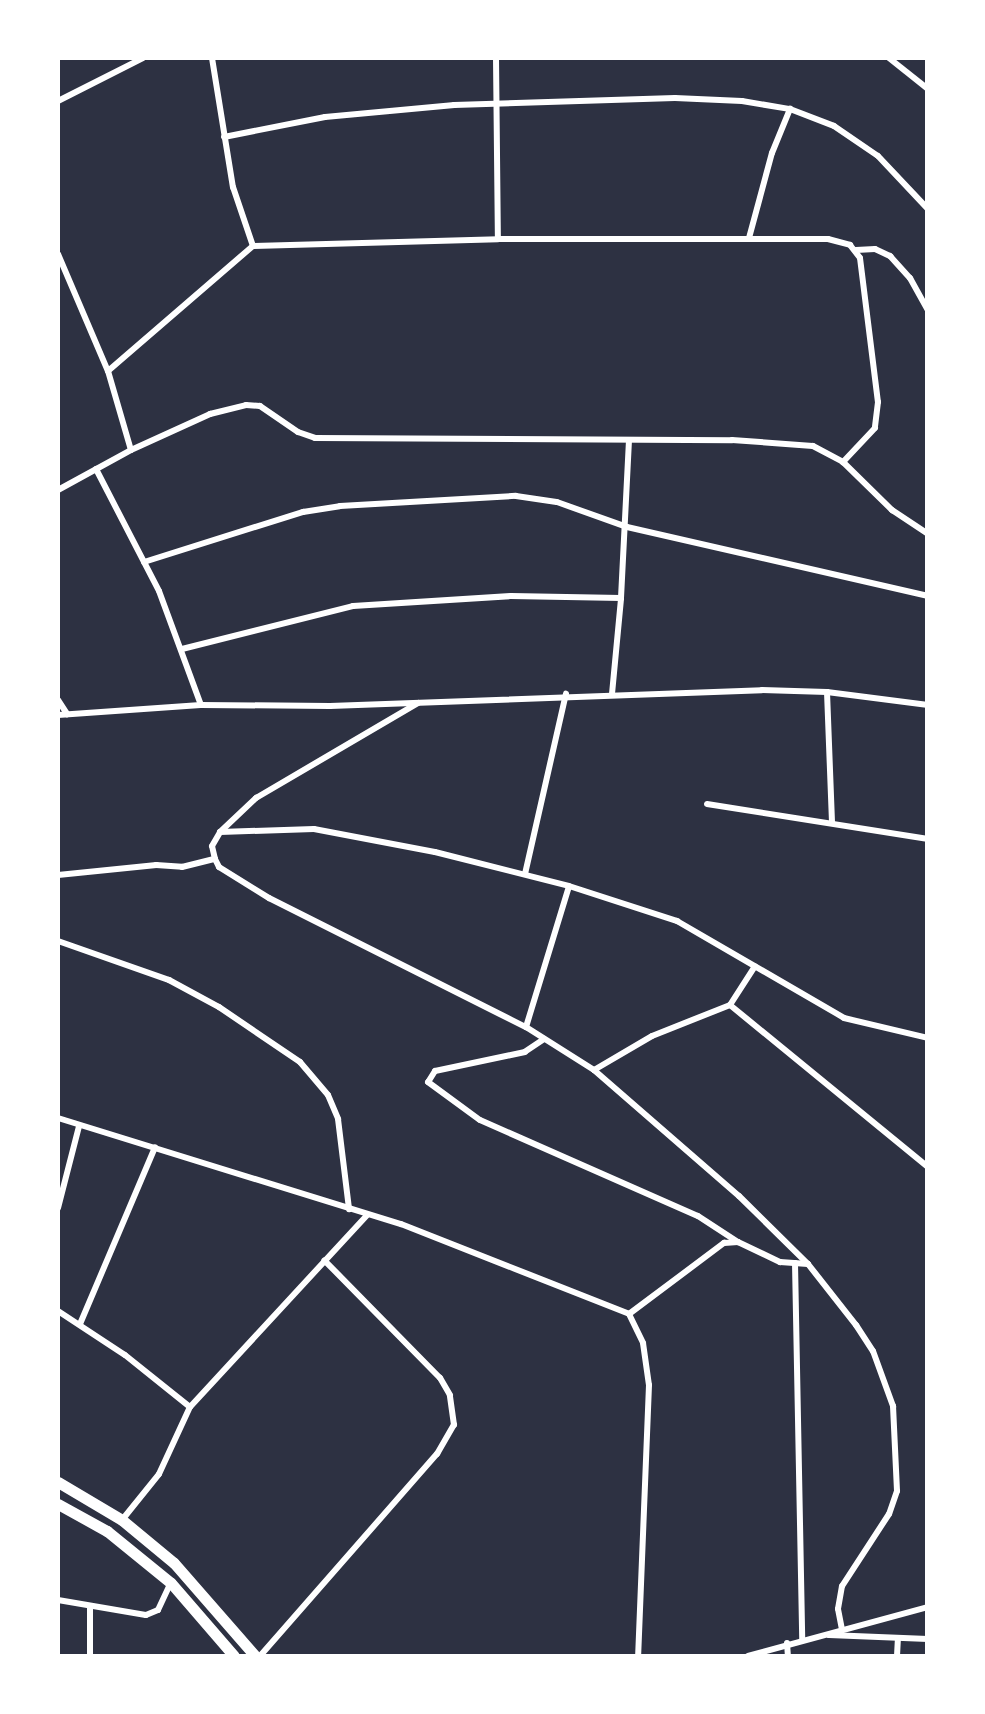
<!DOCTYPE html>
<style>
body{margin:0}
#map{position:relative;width:985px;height:1714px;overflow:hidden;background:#2d3142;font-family:Bitter,serif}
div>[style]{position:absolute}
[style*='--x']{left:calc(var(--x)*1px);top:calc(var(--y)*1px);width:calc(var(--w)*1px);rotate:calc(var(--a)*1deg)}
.minor>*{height:6px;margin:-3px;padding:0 3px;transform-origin:3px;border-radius:3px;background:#fff}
.primary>*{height:11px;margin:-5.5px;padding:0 5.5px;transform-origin:5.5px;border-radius:5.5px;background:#fff}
span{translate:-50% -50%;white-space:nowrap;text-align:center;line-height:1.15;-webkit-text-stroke:10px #fff;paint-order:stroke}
.frame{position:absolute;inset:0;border:60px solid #fff;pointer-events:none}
</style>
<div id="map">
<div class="minor">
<i style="--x:212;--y:58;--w:131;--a:80.8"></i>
<i style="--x:233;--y:187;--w:62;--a:71.3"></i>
<i style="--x:496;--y:58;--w:181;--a:89.4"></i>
<i style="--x:889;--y:58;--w:50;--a:38.5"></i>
<i style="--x:58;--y:101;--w:95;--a:-26.8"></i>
<i style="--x:224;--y:137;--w:103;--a:-11.2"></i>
<i style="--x:325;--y:117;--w:130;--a:-5.3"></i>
<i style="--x:454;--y:105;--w:221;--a:-1.8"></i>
<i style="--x:675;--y:98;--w:67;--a:2.6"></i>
<i style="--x:742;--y:101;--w:49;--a:9.5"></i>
<i style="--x:790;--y:109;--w:47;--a:21.1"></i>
<i style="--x:834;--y:126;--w:53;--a:34.3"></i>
<i style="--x:878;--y:156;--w:73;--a:46.7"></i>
<i style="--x:749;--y:238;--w:88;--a:-74.9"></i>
<i style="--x:772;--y:153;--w:48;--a:-67.8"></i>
<i style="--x:856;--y:250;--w:19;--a:-3"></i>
<i style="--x:875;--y:249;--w:17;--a:25"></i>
<i style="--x:890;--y:256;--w:30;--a:48"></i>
<i style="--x:910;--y:278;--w:37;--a:61"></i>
<i style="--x:58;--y:254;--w:127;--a:66.9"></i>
<i style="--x:108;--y:371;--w:82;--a:73.8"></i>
<i style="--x:108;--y:371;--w:191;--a:-40.8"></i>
<i style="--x:253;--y:246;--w:245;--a:-1.6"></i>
<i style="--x:498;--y:239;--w:330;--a:0"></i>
<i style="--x:828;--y:239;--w:23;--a:15"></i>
<i style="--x:850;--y:245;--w:16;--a:52"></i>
<i style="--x:860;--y:258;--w:145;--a:82.9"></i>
<i style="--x:878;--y:402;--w:26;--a:97"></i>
<i style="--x:875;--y:428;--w:47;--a:133.3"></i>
<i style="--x:96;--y:469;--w:137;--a:62.7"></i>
<i style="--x:159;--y:591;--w:121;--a:69.8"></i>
<i style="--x:58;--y:490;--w:83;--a:-28.7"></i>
<i style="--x:131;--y:450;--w:87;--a:-24.5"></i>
<i style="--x:210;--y:414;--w:37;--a:-14"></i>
<i style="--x:246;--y:405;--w:14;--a:4"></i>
<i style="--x:260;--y:406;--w:46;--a:34.4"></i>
<i style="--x:298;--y:432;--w:18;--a:19"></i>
<i style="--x:315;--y:438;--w:417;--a:0.3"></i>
<i style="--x:732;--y:440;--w:81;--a:4.2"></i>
<i style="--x:813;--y:446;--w:34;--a:28"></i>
<i style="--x:843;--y:462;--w:69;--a:44.4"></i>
<i style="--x:892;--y:510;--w:43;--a:33.7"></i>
<i style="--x:144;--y:562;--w:167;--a:-17.5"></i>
<i style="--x:303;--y:512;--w:37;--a:-9"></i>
<i style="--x:340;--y:506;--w:176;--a:-3.3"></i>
<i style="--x:516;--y:496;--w:41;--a:8.3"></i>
<i style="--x:557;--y:502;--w:74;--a:19.7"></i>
<i style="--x:627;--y:527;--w:309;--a:12.9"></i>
<i style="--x:182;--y:649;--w:176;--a:-14.1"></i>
<i style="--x:353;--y:606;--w:158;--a:-3.6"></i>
<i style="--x:511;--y:596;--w:110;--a:1"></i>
<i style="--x:621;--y:598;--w:158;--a:-87.1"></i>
<i style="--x:827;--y:692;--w:130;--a:87.8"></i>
<i style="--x:612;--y:694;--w:96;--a:-84.6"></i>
<i style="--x:58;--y:700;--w:17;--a:57"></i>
<i style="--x:58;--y:715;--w:143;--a:-4"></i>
<i style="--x:201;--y:705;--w:129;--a:0.4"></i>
<i style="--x:330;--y:706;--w:432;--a:-2.1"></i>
<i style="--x:762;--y:690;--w:65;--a:1.8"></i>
<i style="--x:827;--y:692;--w:102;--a:7.3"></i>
<i style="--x:707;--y:804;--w:224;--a:9"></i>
<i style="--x:220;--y:832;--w:94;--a:-1.8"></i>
<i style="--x:314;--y:829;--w:123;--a:10.8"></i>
<i style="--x:435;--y:852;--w:138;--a:14.2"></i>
<i style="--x:569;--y:886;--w:114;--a:18"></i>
<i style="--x:677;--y:921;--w:193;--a:30.1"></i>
<i style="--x:844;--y:1018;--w:86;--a:13.4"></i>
<i style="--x:215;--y:859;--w:13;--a:-103"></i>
<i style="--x:212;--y:846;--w:16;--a:-60"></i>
<i style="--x:220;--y:832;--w:50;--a:-43.4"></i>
<i style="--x:256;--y:798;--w:188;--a:-30.4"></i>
<i style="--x:525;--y:874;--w:185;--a:-77.2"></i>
<i style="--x:58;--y:875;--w:99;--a:-5.8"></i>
<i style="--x:156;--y:865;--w:26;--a:4"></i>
<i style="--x:182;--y:867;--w:34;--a:-14"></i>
<i style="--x:215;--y:859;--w:9;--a:63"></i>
<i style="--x:219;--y:867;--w:59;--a:31.8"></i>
<i style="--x:269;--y:898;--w:288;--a:26.7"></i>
<i style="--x:526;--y:1027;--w:80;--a:32.3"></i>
<i style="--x:594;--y:1070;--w:192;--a:41"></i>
<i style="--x:739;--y:1196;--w:97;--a:44.6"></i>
<i style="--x:808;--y:1264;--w:78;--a:51.8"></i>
<i style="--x:856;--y:1325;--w:31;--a:57"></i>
<i style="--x:873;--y:1351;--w:59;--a:70"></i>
<i style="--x:893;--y:1406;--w:85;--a:87.3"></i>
<i style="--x:897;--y:1491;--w:24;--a:109"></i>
<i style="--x:889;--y:1514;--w:86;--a:123.1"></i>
<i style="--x:842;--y:1586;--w:23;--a:100"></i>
<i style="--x:838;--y:1609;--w:20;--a:79"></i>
<i style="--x:58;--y:941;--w:118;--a:19.4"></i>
<i style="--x:169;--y:980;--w:57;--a:28.4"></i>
<i style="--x:219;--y:1007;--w:98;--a:34.2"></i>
<i style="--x:300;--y:1062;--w:43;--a:49.7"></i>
<i style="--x:328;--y:1095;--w:26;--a:67"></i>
<i style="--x:338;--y:1119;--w:91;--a:83"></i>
<i style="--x:730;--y:1005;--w:256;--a:39.3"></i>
<i style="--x:526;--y:1027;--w:147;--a:-73"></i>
<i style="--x:544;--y:1039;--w:23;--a:146"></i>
<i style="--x:525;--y:1052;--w:92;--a:168.1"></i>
<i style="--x:435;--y:1071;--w:13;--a:122"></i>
<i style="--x:428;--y:1082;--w:64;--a:36.2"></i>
<i style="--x:480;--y:1120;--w:238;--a:23.8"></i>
<i style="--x:698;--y:1216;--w:48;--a:33"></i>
<i style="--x:594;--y:1070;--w:67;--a:-30.4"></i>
<i style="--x:652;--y:1036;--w:84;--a:-21.7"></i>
<i style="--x:730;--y:1005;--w:46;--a:-57.3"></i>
<i style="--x:58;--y:1118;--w:359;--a:17.2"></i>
<i style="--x:401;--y:1224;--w:245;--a:21.5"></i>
<i style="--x:629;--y:1314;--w:32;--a:64"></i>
<i style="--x:643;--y:1343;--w:42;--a:81.9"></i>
<i style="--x:649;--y:1385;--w:271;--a:92.3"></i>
<i style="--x:58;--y:1208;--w:85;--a:-75.6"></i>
<i style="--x:795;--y:1263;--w:376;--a:88.9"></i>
<i style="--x:58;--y:1311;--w:80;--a:33.3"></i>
<i style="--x:125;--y:1355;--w:83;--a:38.7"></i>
<i style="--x:629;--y:1314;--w:119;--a:-36.8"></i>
<i style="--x:724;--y:1243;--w:14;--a:-4"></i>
<i style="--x:738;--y:1242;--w:47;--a:25.5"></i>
<i style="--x:780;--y:1262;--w:28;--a:4"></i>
<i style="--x:80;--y:1324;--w:192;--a:-67"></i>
<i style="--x:122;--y:1520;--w:59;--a:-51.2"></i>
<i style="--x:159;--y:1474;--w:74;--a:-65.2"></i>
<i style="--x:190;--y:1407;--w:261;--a:-47.3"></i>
<i style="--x:58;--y:1600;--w:89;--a:9.7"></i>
<i style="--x:146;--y:1615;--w:13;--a:-23"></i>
<i style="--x:158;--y:1610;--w:29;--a:-65"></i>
<i style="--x:829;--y:1635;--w:99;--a:2.3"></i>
<i style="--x:787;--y:1643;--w:13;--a:86"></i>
<i style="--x:90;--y:1656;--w:50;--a:-90"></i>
<i style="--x:260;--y:1656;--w:269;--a:-48.8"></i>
<i style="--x:437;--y:1454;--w:34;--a:-60"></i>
<i style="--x:454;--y:1425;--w:30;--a:-98"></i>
<i style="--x:450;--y:1395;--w:20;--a:-120"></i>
<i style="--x:440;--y:1378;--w:165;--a:-134.5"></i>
<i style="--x:748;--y:1656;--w:187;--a:-15.2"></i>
<i style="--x:897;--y:1656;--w:17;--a:-87"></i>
</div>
<div class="primary">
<i style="--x:58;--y:1482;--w:74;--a:30.7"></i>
<i style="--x:122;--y:1520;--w:67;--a:39.6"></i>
<i style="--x:174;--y:1563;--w:123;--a:48.9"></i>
<i style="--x:58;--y:1504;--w:56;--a:28.9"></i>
<i style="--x:107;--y:1531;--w:82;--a:39.1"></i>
<i style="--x:171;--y:1583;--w:96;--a:49.2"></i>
</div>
<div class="frame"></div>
</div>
